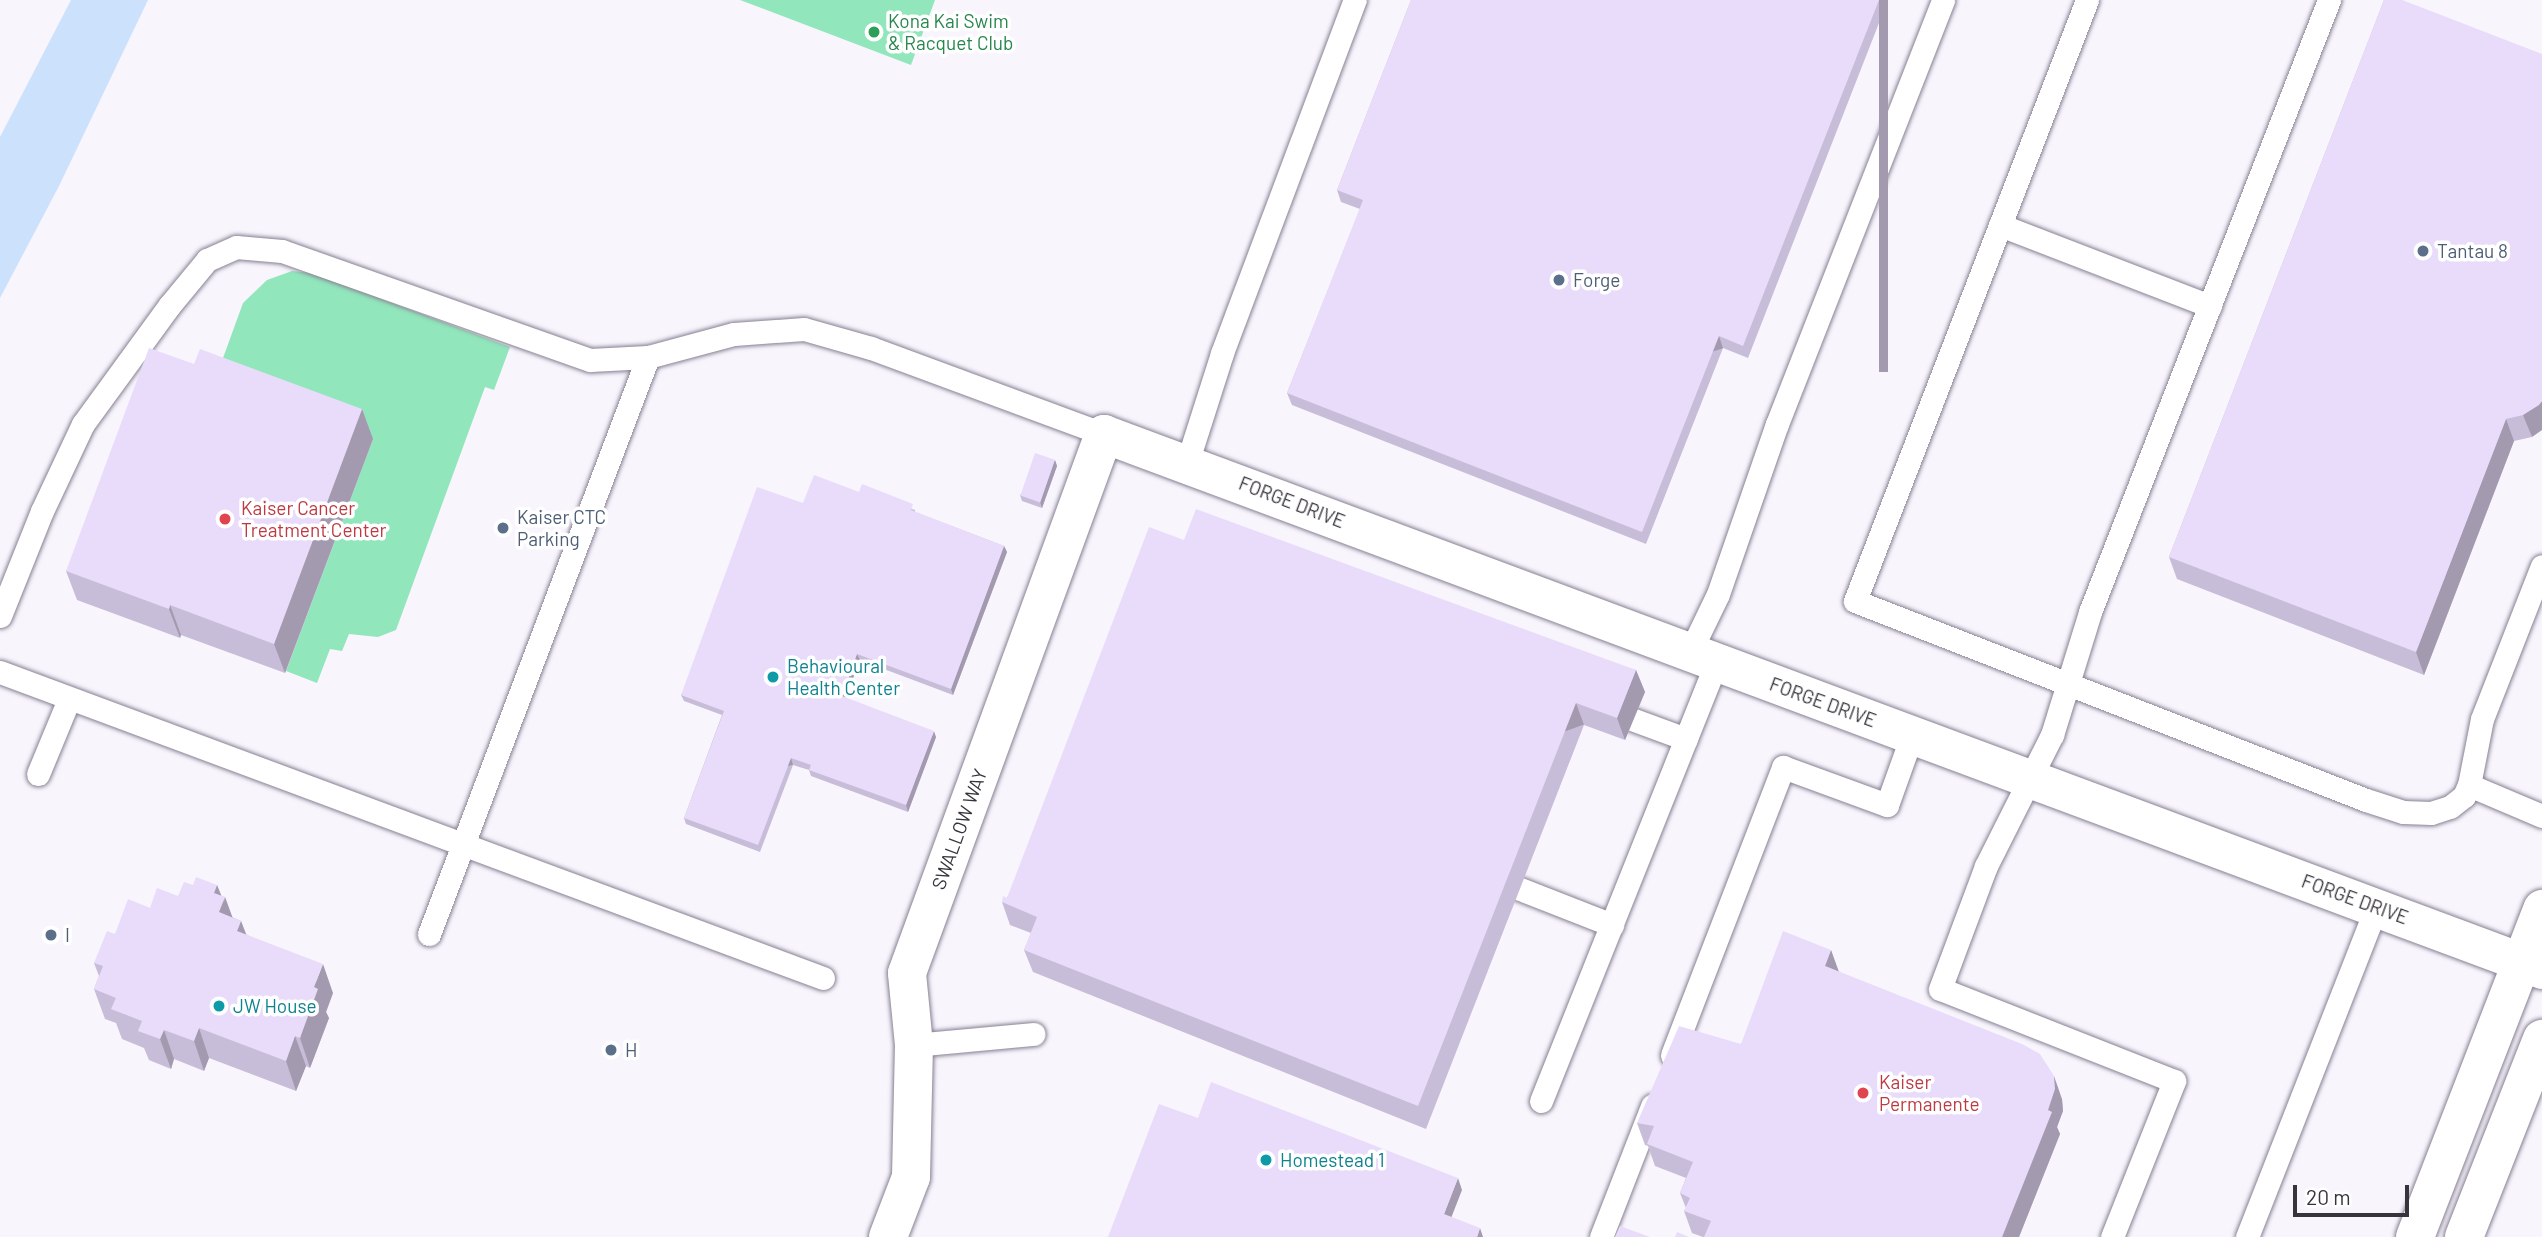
<!DOCTYPE html>
<style>
body{margin:0}
#map{position:relative;width:2542px;height:1237px;overflow:hidden;background:#f8f5fd;font-family:Barlow,sans-serif}
div>[style]{position:absolute}
[style*='--x']{left:calc(var(--x)*1px);top:calc(var(--y)*1px);width:calc(var(--w)*1px);rotate:calc(var(--a)*1deg)}
.green>*{inset:0;background:#91e6bc}
.water>*{inset:0;background:#cce1fc}
.roads{filter:drop-shadow(0 0 2px #888093) drop-shadow(0 0 2px #888093)}
.lane>*{height:23px;margin:-11.5px;padding:0 11.5px;transform-origin:11.5px;border-radius:11.5px;background:#fff}
.street>*{height:38px;margin:-19px;padding:0 19px;transform-origin:19px;border-radius:19px;background:#fff}
.secondary>*{height:38px;margin:-19px;padding:0 19px;transform-origin:19px;border-radius:19px;background:#fff}
.wall>*{inset:0;background:#c8bdd8}
.shaded-wall>*{inset:0;background:#a39ab0;transform-origin:0 0}
.building>*{inset:0;background:#e9dcfb;transform-origin:0 0}
.dots>*{width:19px;height:19px;translate:-50% -50%;box-sizing:border-box;border:4px solid #fff;border-radius:50%}
span{translate:-50% -50%;white-space:nowrap;text-align:center;line-height:1.15;-webkit-text-stroke:7px #fff;paint-order:stroke}
.leisure-label{font-size:19px;color:#27864d}
.left{translate:0 -50%;text-align:left}
.service-label{font-size:19px;color:#4e5e75}
.street-label{font-size:19px;color:#37343c}
.health-label{font-size:19px;color:#be3a42}
.culture-label{font-size:19px;color:#0d838f}
.scale{position:absolute;left:2293px;top:1185px;width:116px;height:32px;box-sizing:border-box;border:4px solid #37343c;border-top:0;padding-left:9px;font-size:21px;line-height:24px;white-space:nowrap;color:#37343c;-webkit-text-stroke:5px #fff;paint-order:stroke}
</style>
<div id="map">
<div class="green">
<i style="clip-path:polygon(740px 0,935px 0,911px 65px)"></i>
<i style="clip-path:polygon(292px 271px,311px 273px,510px 347px,494px 390px,485px 387px,396px 630px,378px 637px,349px 634px,342px 651px,330px 649px,317px 683px,286px 671px,373px 439px,215px 380px,243px 303px,267px 280px)"></i>
</div>
<div class="water">
<i style="clip-path:polygon(71px 0,148px 0,59px 186px,0 298px,0 137px)"></i>
</div>
<div class="roads">
<div class="lane">
<i style="--x:2087;--y:0;--w:644;--a:111.11"></i>
<i style="--x:1855;--y:601;--w:548;--a:21.28"></i>
<i style="--x:2366;--y:800;--w:39;--a:18"></i>
<i style="--x:2403;--y:812;--w:28;--a:2"></i>
<i style="--x:2431;--y:813;--w:20;--a:-18"></i>
<i style="--x:2450;--y:807;--w:18;--a:-38"></i>
<i style="--x:2464;--y:796;--w:12;--a:-66"></i>
<i style="--x:2469;--y:785;--w:67;--a:-78.9"></i>
<i style="--x:2482;--y:719;--w:164;--a:-68.6"></i>
<i style="--x:2000;--y:225;--w:225;--a:21.1"></i>
<i style="--x:1187;--y:463;--w:115;--a:-72.3"></i>
<i style="--x:1222;--y:353;--w:377;--a:-69.4"></i>
<i style="--x:0;--y:616;--w:113;--a:-68.2"></i>
<i style="--x:42;--y:511;--w:96;--a:-64.8"></i>
<i style="--x:83;--y:424;--w:146;--a:-53.9"></i>
<i style="--x:169;--y:306;--w:60;--a:-50.4"></i>
<i style="--x:207;--y:260;--w:32;--a:-24"></i>
<i style="--x:236;--y:247;--w:46;--a:5"></i>
<i style="--x:282;--y:251;--w:327;--a:19.5"></i>
<i style="--x:590;--y:360;--w:58;--a:-3"></i>
<i style="--x:648;--y:357;--w:89;--a:-15"></i>
<i style="--x:734;--y:334;--w:70;--a:-4.1"></i>
<i style="--x:804;--y:329;--w:70;--a:15.8"></i>
<i style="--x:871;--y:348;--w:248;--a:20.3"></i>
<i style="--x:1690;--y:652;--w:64;--a:-64.2"></i>
<i style="--x:1718;--y:594;--w:180;--a:-70.9"></i>
<i style="--x:1777;--y:424;--w:455;--a:-68.6"></i>
<i style="--x:0;--y:672;--w:878;--a:20.4"></i>
<i style="--x:1607;--y:710;--w:84;--a:20.2"></i>
<i style="--x:38;--y:774;--w:81;--a:-67.5"></i>
<i style="--x:2469;--y:785;--w:79;--a:23"></i>
<i style="--x:1520;--y:889;--w:99;--a:21.4"></i>
<i style="--x:429;--y:934;--w:617;--a:-69.22"></i>
<i style="--x:914;--y:1045;--w:120;--a:-5.3"></i>
<i style="--x:1672;--y:1055;--w:309;--a:-68.9"></i>
<i style="--x:1783;--y:767;--w:111;--a:20.1"></i>
<i style="--x:1887;--y:805;--w:74;--a:-70.3"></i>
<i style="--x:1541;--y:1101;--w:473;--a:-68.2"></i>
<i style="--x:1601;--y:1237;--w:141;--a:-68.7"></i>
<i style="--x:2112;--y:1237;--w:168;--a:-68.3"></i>
<i style="--x:2174;--y:1081;--w:251;--a:-158.5"></i>
<i style="--x:1940;--y:989;--w:131;--a:-69.5"></i>
<i style="--x:1986;--y:866;--w:147;--a:-63.3"></i>
<i style="--x:2052;--y:735;--w:129;--a:-72.8"></i>
<i style="--x:2090;--y:612;--w:657;--a:-68.67"></i>
<i style="--x:2247;--y:1237;--w:354;--a:-68.6"></i>
</div>
<div class="street">
<i style="--x:888;--y:1237;--w:64;--a:-69"></i>
<i style="--x:911;--y:1177;--w:132;--a:-88.7"></i>
<i style="--x:914;--y:1045;--w:72;--a:-95.6"></i>
<i style="--x:907;--y:973;--w:574;--a:-69.92"></i>
<i style="--x:1104;--y:434;--w:1535;--a:20.44"></i>
</div>
<div class="secondary">
<i style="--x:2415;--y:1237;--w:352;--a:-68.8"></i>
<i style="--x:2464;--y:1237;--w:213;--a:-68.5"></i>
</div>
</div>
<div class="wall">
<i style="clip-path:polygon(1411px 0,1888px 0,1748px 358px,1723px 348px,1646px 544px,1292px 405px,1287px 393px,1360px 209px,1341px 202px,1337px 190px)"></i>
<i style="clip-path:polygon(2384px 0,2532px 437px,2514px 441px,2424px 675px,2177px 579px,2169px 557px)"></i>
<i style="clip-path:polygon(194px 364px,362px 409px,373px 439px,285px 673px,181px 635px,180px 638px,77px 600px,66px 571px)"></i>
<i style="clip-path:polygon(1055px 460px,1057px 466px,1042px 508px,1022px 501px,1020px 495px)"></i>
<i style="clip-path:polygon(859px 492px,915px 510px,915px 512px,1004px 546px,1007px 552px,953px 695px,860px 660px,845px 698px,936px 737px,908px 812px,811px 776px,809px 770px,793px 765px,760px 852px,686px 824px,684px 818px,722px 715px,684px 701px,681px 695px,803px 503px)"></i>
<i style="clip-path:polygon(1184px 540px,1636px 670px,1645px 692px,1625px 740px,1584px 725px,1426px 1129px,1033px 972px,1024px 950px,1031px 933px,1010px 925px,1002px 902px,1007px 898px)"></i>
<i style="clip-path:polygon(193px 885px,217px 885px,221px 896px,225px 897px,232px 917px,241px 921px,246px 934px,333px 993px,326px 1012px,329px 1018px,310px 1068px,306px 1066px,296px 1091px,209px 1058px,204px 1071px,174px 1059px,171px 1069px,149px 1060px,144px 1048px,122px 1039px,116px 1023px,105px 1019px,94px 989px,99px 976px,94px 963px,115px 934px,150px 908px,178px 896px)"></i>
<i style="clip-path:polygon(1831px 950px,1838px 971px,2062px 1099px,2063px 1111px,2057px 1127px,2060px 1134px,2019px 1237px,1703px 1237px,1692px 1233px,1684px 1211px,1686px 1208px,1680px 1193px,1686px 1178px,1655px 1166px,1648px 1146px,1645px 1145px,1637px 1123px,1741px 1044px)"></i>
</div>
<div class="shaded-wall">
<i style="left:1879px;top:0;width:9px;height:372px"></i>
<i style="left:1719px;top:336px;width:13px;height:211px;rotate:72deg"></i>
<i style="clip-path:polygon(2542px 401px,2542px 430px,2532px 437px,2523px 415px)"></i>
<i style="clip-path:polygon(362px 409px,373px 439px,285px 673px,274px 644px)"></i>
<i style="clip-path:polygon(2506px 419px,2514px 441px,2424px 675px,2416px 652px)"></i>
<i style="clip-path:polygon(1055px 460px,1057px 466px,1042px 508px,1040px 502px)"></i>
<i style="clip-path:polygon(1004px 546px,1007px 552px,953px 695px,951px 689px)"></i>
<i style="clip-path:polygon(170px 605px,181px 635px,180px 638px,169px 609px)"></i>
<i style="clip-path:polygon(857px 654px,860px 660px,844px 702px,842px 696px)"></i>
<i style="clip-path:polygon(1636px 670px,1645px 692px,1625px 740px,1617px 718px)"></i>
<i style="left:1576px;top:703px;width:23px;height:433px;rotate:70deg"></i>
<i style="clip-path:polygon(934px 731px,936px 737px,908px 812px,906px 805px)"></i>
<i style="left:791px;top:758px;width:7px;height:93px;rotate:74deg"></i>
<i style="clip-path:polygon(217px 885px,224px 902px,225px 897px,236px 927px,219px 912px,214px 893px)"></i>
<i style="clip-path:polygon(241px 921px,252px 950px,237px 931px)"></i>
<i style="clip-path:polygon(1831px 950px,1839px 972px,1825px 966px)"></i>
<i style="clip-path:polygon(323px 964px,333px 993px,326px 1012px,329px 1018px,310px 1068px,300px 1038px,314px 987px)"></i>
<i style="clip-path:polygon(199px 1028px,209px 1058px,204px 1071px,194px 1041px)"></i>
<i style="clip-path:polygon(164px 1030px,174px 1059px,171px 1069px,160px 1039px)"></i>
<i style="clip-path:polygon(295px 1036px,306px 1066px,296px 1091px,286px 1061px)"></i>
<i style="clip-path:polygon(2054px 1076px,2062px 1099px,2063px 1111px,2057px 1127px,2060px 1134px,2019px 1237px,2002px 1237px,2048px 1110px)"></i>
<i style="clip-path:polygon(1458px 1178px,1462px 1190px,1448px 1226px,1444px 1214px)"></i>
<i style="clip-path:polygon(1480px 1228px,1483px 1237px,1477px 1237px)"></i>
</div>
<div class="building">
<i style="clip-path:polygon(1411px 0,1879px 0,1743px 346px,1719px 336px,1642px 532px,1287px 393px,1363px 200px,1337px 190px)"></i>
<i style="clip-path:polygon(2384px 0,2402px 0,2542px 54px,2542px 401px,2539px 405px,2523px 415px,2506px 419px,2416px 652px,2169px 557px)"></i>
<i style="clip-path:polygon(149px 348px,194px 364px,200px 349px,362px 409px,274px 644px,170px 605px,169px 609px,66px 571px)"></i>
<i style="left:1035px;top:453px;width:21px;height:45px;rotate:19deg"></i>
<i style="clip-path:polygon(814px 475px,859px 492px,862px 484px,913px 504px,911px 510px,1004px 546px,951px 689px,857px 654px,842px 696px,934px 731px,906px 805px,809px 770px,811px 765px,791px 758px,758px 845px,684px 818px,724px 711px,681px 695px,757px 487px,803px 503px)"></i>
<i style="clip-path:polygon(1196px 509px,1636px 670px,1617px 718px,1576px 703px,1418px 1106px,1024px 950px,1037px 917px,1002px 902px,1003px 896px,1007px 898px,1149px 527px,1184px 540px)"></i>
<i style="clip-path:polygon(196px 877px,217px 885px,214px 893px,225px 897px,219px 912px,241px 921px,237px 931px,323px 964px,314px 987px,318px 989px,300px 1038px,295px 1036px,286px 1061px,199px 1028px,194px 1041px,164px 1030px,160px 1039px,138px 1031px,142px 1021px,111px 1009px,116px 998px,94px 989px,103px 966px,94px 963px,107px 931px,115px 934px,128px 899px,150px 908px,157px 888px,178px 896px,184px 882px,193px 885px)"></i>
<i style="clip-path:polygon(1783px 931px,1831px 950px,1825px 966px,2022px 1044px,2040px 1054px,2054px 1076px,2055px 1089px,2048px 1110px,2052px 1112px,2002px 1237px,1704px 1237px,1711px 1221px,1684px 1211px,1690px 1198px,1680px 1193px,1693px 1162px,1647px 1144px,1654px 1126px,1637px 1123px,1679px 1026px,1741px 1044px)"></i>
<i style="clip-path:polygon(1211px 1082px,1458px 1178px,1444px 1214px,1480px 1228px,1477px 1237px,1108px 1237px,1159px 1104px,1198px 1118px)"></i>
<i style="clip-path:polygon(1620px 1226px,1650px 1237px,1615px 1237px)"></i>
<i style="clip-path:polygon(1677px 1232px,1689px 1237px,1675px 1237px)"></i>
</div>
<div class="dots">
<i style="left:874px;top:32px;background:#2e9e5b"></i>
<i style="left:2423px;top:251px;background:#5c6f8a"></i>
<i style="left:1559px;top:280px;background:#5c6f8a"></i>
<i style="left:225px;top:519px;background:#e0444e"></i>
<i style="left:503px;top:528px;background:#5c6f8a"></i>
<i style="left:773px;top:677px;background:#0f9aa8"></i>
<i style="left:51px;top:935px;background:#5c6f8a"></i>
<i style="left:219px;top:1006px;background:#0f9aa8"></i>
<i style="left:611px;top:1050px;background:#5c6f8a"></i>
<i style="left:1863px;top:1093px;background:#e0444e"></i>
<i style="left:1266px;top:1160px;background:#0f9aa8"></i>
</div>
<div class="leisure-label">
<span class="left" style="left:888px;top:32px">Kona Kai Swim<br>&amp; Racquet Club</span>
</div>
<div class="service-label">
<span class="left" style="left:2437px;top:251px">Tantau 8</span>
<span class="left" style="left:1573px;top:280px">Forge</span>
<span class="left" style="left:517px;top:528px">Kaiser CTC<br>Parking</span>
<span class="left" style="left:65px;top:935px">I</span>
<span class="left" style="left:625px;top:1050px">H</span>
</div>
<div class="street-label">
<span style="left:1292px;top:502px;rotate:21deg">FORGE DRIVE</span>
<span style="left:1823px;top:702px;rotate:20deg">FORGE DRIVE</span>
<span style="left:959px;top:829px;rotate:-70deg">SWALLOW WAY</span>
<span style="left:2355px;top:899px;rotate:20deg">FORGE DRIVE</span>
</div>
<div class="health-label">
<span class="left" style="left:241px;top:519px">Kaiser Cancer<br>Treatment Center</span>
<span class="left" style="left:1879px;top:1093px">Kaiser<br>Permanente</span>
</div>
<div class="culture-label">
<span class="left" style="left:787px;top:677px">Behavioural<br>Health Center</span>
<span class="left" style="left:233px;top:1006px">JW House</span>
<span class="left" style="left:1280px;top:1160px">Homestead 1</span>
</div>
<div class="scale">20 m</div>
</div>
